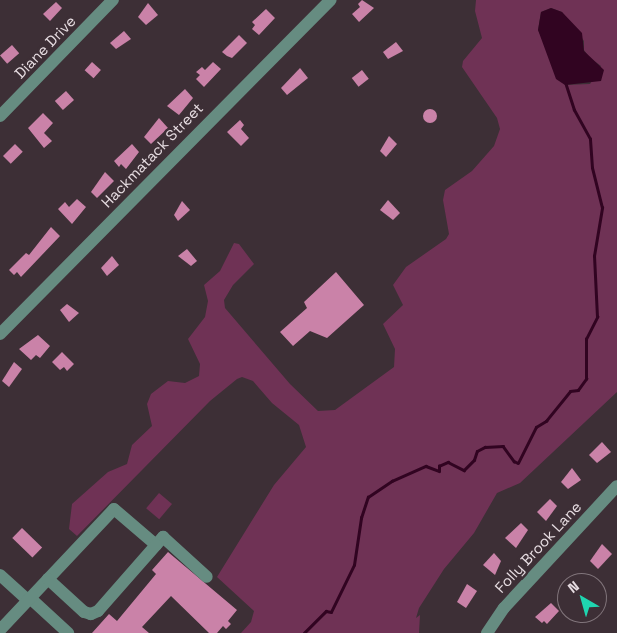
<!DOCTYPE html>
<style>
body{margin:0}
#map{position:relative;width:617px;height:633px;overflow:hidden;background:#3d2f36;font-family:"Space Grotesk",sans-serif}
div>[style]{position:absolute}
[style*='--x']{left:calc(var(--x)*1px);top:calc(var(--y)*1px);width:calc(var(--w)*1px);rotate:calc(var(--a)*1deg)}
.green>*{inset:0;background:#6f3255;transform-origin:0 0}
.water>*{inset:0;background:#310421}
.stream>*{height:2.5px;margin:-1.25px;padding:0 1.25px;transform-origin:1.25px;border-radius:1.25px;background:#310421}
.building>*{inset:0;background:#ca82a8;transform-origin:0 0}
.round{border-radius:50%}
.minor>*{height:12px;margin:-6px;padding:0 6px;transform-origin:6px;border-radius:6px;background:#668c81}
span{translate:-50% -50%;white-space:nowrap;text-align:center;line-height:1.15;-webkit-text-stroke:5px #3d2f36;paint-order:stroke}
.street-label{font-size:15px;color:#e7dde2}
.north{position:absolute;left:557px;top:573px;width:50px;height:50px;box-sizing:border-box;background:#3d2f36;border:1px solid #81757b;border-radius:50%;rotate:322deg;font-size:14px;font-weight:700;line-height:20px;text-align:center;color:#e7dde2}
.north::after{content:'';display:block;margin:auto;width:18px;height:22px;background:#1fd5b0;clip-path:polygon(50% 0,100% 100%,50% 72%,0 100%)}
</style>
<div id="map">
<div class="green">
<i style="clip-path:polygon(evenodd,476px 0,617px 0,617px 392px,520px 483px,497px 493px,474px 533px,444px 569px,419px 608px,416px 618px,420px 615px,419px 633px,241px 633px,251px 622px,254px 611px,217px 577px,274px 485px,306px 447px,299px 425px,272px 403px,253px 381px,242px 377px,237px 379px,210px 401px,77px 536px,69px 529px,72px 504px,108px 472px,127px 464px,132px 445px,152px 426px,147px 404px,151px 394px,168px 381px,185px 383px,199px 376px,200px 364px,188px 339px,205px 317px,208px 301px,204px 285px,220px 271px,234px 243px,239px 244px,254px 264px,233px 285px,224px 300px,225px 308px,290px 384px,318px 411px,335px 410px,394px 367px,395px 349px,383px 324px,403px 305px,393px 285px,406px 267px,446px 239px,449px 234px,443px 200px,445px 190px,472px 171px,494px 146px,500px 129px,497px 118px,462px 67px,463px 61px,482px 38px,475px 11px,476px 0,551px 8px,562px 12px,584px 41px,584px 50px,589px 57px,601px 66px,590px 84px,565px 85px,538px 30px,541px 12px,551px 8px)"></i>
<i style="left:159px;top:493px;width:17px;height:20px;rotate:40deg"></i>
</div>
<div class="water">
<i style="clip-path:polygon(551px 8px,562px 12px,582px 33px,584px 51px,604px 70px,601px 81px,565px 85px,556px 79px,538px 30px,541px 12px)"></i>
</div>
<div class="stream">
<i style="--x:304;--y:633;--w:31;--a:-45"></i>
<i style="--x:326;--y:611;--w:5;--a:11"></i>
<i style="--x:331;--y:612;--w:52;--a:-63.9"></i>
<i style="--x:354;--y:565;--w:48;--a:-81.5"></i>
<i style="--x:361;--y:518;--w:22;--a:-72"></i>
<i style="--x:368;--y:497;--w:29;--a:-34"></i>
<i style="--x:392;--y:481;--w:37;--a:-24"></i>
<i style="--x:426;--y:466;--w:14;--a:21"></i>
<i style="--x:439;--y:471;--w:5;--a:-90"></i>
<i style="--x:439;--y:466;--w:10;--a:-24"></i>
<i style="--x:448;--y:462;--w:18;--a:27"></i>
<i style="--x:464;--y:470;--w:14;--a:-45"></i>
<i style="--x:474;--y:460;--w:9;--a:-72"></i>
<i style="--x:477;--y:451;--w:9;--a:-27"></i>
<i style="--x:485;--y:447;--w:18;--a:-3"></i>
<i style="--x:503;--y:446;--w:19;--a:54"></i>
<i style="--x:514;--y:461;--w:4;--a:27"></i>
<i style="--x:518;--y:463;--w:40;--a:-63.4"></i>
<i style="--x:536;--y:427;--w:12;--a:-31"></i>
<i style="--x:546;--y:421;--w:38;--a:-51"></i>
<i style="--x:570;--y:391;--w:8;--a:-7"></i>
<i style="--x:578;--y:390;--w:14;--a:-54"></i>
<i style="--x:586;--y:379;--w:40;--a:-90"></i>
<i style="--x:586;--y:339;--w:25;--a:-63"></i>
<i style="--x:597;--y:317;--w:61;--a:-92.8"></i>
<i style="--x:594;--y:256;--w:49;--a:-80.5"></i>
<i style="--x:602;--y:208;--w:41;--a:-104"></i>
<i style="--x:592;--y:168;--w:29;--a:-94"></i>
<i style="--x:590;--y:139;--w:33;--a:-119"></i>
<i style="--x:574;--y:110;--w:26;--a:-108"></i>
</div>
<div class="building">
<i style="clip-path:polygon(362px 0,374px 8px,359px 22px,352px 14px,360px 7px,358px 4px)"></i>
<i style="clip-path:polygon(56px 2px,62px 8px,50px 21px,43px 14px)"></i>
<i style="clip-path:polygon(148px 3px,158px 15px,146px 25px,138px 17px)"></i>
<i style="clip-path:polygon(266px 9px,275px 18px,259px 35px,252px 29px,255px 25px,252px 22px)"></i>
<i style="clip-path:polygon(124px 31px,131px 39px,116px 49px,110px 43px)"></i>
<i style="clip-path:polygon(239px 35px,247px 43px,232px 58px,227px 56px,222px 52px)"></i>
<i style="clip-path:polygon(396px 42px,403px 51px,388px 59px,383px 52px)"></i>
<i style="left:12px;top:45px;width:11px;height:16px;rotate:49deg"></i>
<i style="left:92px;top:62px;width:12px;height:11px;rotate:42deg"></i>
<i style="clip-path:polygon(213px 62px,221px 69px,204px 87px,196px 79px,200px 75px,196px 72px,202px 67px,205px 70px)"></i>
<i style="clip-path:polygon(300px 68px,308px 78px,287px 95px,281px 88px)"></i>
<i style="left:362px;top:70px;width:11px;height:13px;rotate:52deg"></i>
<i style="clip-path:polygon(185px 89px,193px 98px,179px 115px,167px 106px)"></i>
<i style="left:66px;top:91px;width:12px;height:15px;rotate:48deg"></i>
<i class="round" style="left:423px;top:109px;width:14px;height:14px"></i>
<i style="clip-path:polygon(43px 113px,53px 123px,44px 133px,52px 141px,44px 148px,28px 128px)"></i>
<i style="clip-path:polygon(159px 118px,168px 128px,151px 144px,144px 137px)"></i>
<i style="clip-path:polygon(240px 120px,244px 125px,241px 129px,249px 138px,241px 146px,227px 132px)"></i>
<i style="clip-path:polygon(389px 136px,397px 144px,386px 157px,380px 151px)"></i>
<i style="left:15px;top:144px;width:11px;height:17px;rotate:45deg"></i>
<i style="clip-path:polygon(132px 144px,139px 152px,126px 169px,121px 164px,119px 167px,114px 161px)"></i>
<i style="clip-path:polygon(105px 172px,114px 181px,97px 198px,91px 192px)"></i>
<i style="clip-path:polygon(77px 199px,86px 207px,72px 224px,58px 209px,65px 202px,69px 207px)"></i>
<i style="clip-path:polygon(388px 200px,400px 213px,393px 220px,380px 210px)"></i>
<i style="clip-path:polygon(182px 201px,190px 210px,178px 221px,174px 215px)"></i>
<i style="clip-path:polygon(51px 227px,60px 236px,21px 277px,17px 272px,14px 275px,9px 270px,26px 253px,29px 255px)"></i>
<i style="clip-path:polygon(187px 249px,197px 261px,191px 266px,178px 256px)"></i>
<i style="clip-path:polygon(112px 256px,119px 265px,107px 276px,101px 268px)"></i>
<i style="clip-path:polygon(336px 272px,364px 305px,327px 338px,310px 331px,293px 346px,280px 332px,307px 308px,304px 302px)"></i>
<i style="clip-path:polygon(67px 304px,79px 313px,69px 322px,60px 310px)"></i>
<i style="clip-path:polygon(38px 335px,50px 346px,40px 358px,36px 355px,31px 360px,19px 349px)"></i>
<i style="clip-path:polygon(62px 352px,74px 364px,67px 371px,64px 367px,60px 370px,52px 362px)"></i>
<i style="clip-path:polygon(14px 362px,22px 369px,9px 387px,2px 381px)"></i>
<i style="clip-path:polygon(602px 442px,611px 452px,597px 463px,589px 455px)"></i>
<i style="clip-path:polygon(572px 468px,581px 480px,568px 489px,561px 482px)"></i>
<i style="clip-path:polygon(550px 499px,557px 506px,546px 521px,537px 512px)"></i>
<i style="clip-path:polygon(521px 523px,528px 530px,516px 548px,505px 538px)"></i>
<i style="left:22px;top:528px;width:28px;height:14px;rotate:44deg"></i>
<i style="clip-path:polygon(602px 544px,612px 554px,598px 569px,590px 561px)"></i>
<i style="clip-path:polygon(168px 552px,237px 610px,228px 621px,231px 624px,226px 629px,223px 626px,217px 633px,209px 633px,171px 596px,142px 627px,149px 633px,92px 633px,109px 614px,117px 621px,156px 574px,152px 570px)"></i>
<i style="clip-path:polygon(494px 553px,501px 561px,495px 575px,483px 565px)"></i>
<i style="clip-path:polygon(467px 584px,477px 591px,466px 608px,457px 602px)"></i>
<i style="clip-path:polygon(551px 603px,559px 611px,547px 624px,544px 621px,542px 623px,535px 617px)"></i>
</div>
<div class="minor">
<i style="--x:0;--y:116;--w:162;--a:-45.8"></i>
<i style="--x:0;--y:334;--w:470;--a:-45.3"></i>
<i style="--x:156;--y:545;--w:11;--a:-49"></i>
<i style="--x:163;--y:537;--w:59;--a:42.3"></i>
<i style="--x:0;--y:575;--w:38;--a:42"></i>
<i style="--x:30;--y:598;--w:52;--a:42.6"></i>
<i style="--x:0;--y:630;--w:166;--a:-46.7"></i>
<i style="--x:114;--y:509;--w:55;--a:40.6"></i>
<i style="--x:156;--y:545;--w:88;--a:131.3"></i>
<i style="--x:98;--y:611;--w:8;--a:157"></i>
<i style="--x:91;--y:614;--w:7;--a:-164"></i>
<i style="--x:84;--y:612;--w:49;--a:-137.5"></i>
<i style="--x:487;--y:633;--w:30;--a:-56"></i>
<i style="--x:504;--y:608;--w:166;--a:-47.2"></i>
</div>
<div class="street-label">
<span style="left:45px;top:47px;rotate:-46deg">Diane Drive</span>
<span style="left:152px;top:155px;rotate:-46deg">Hackmatack Street</span>
<span style="left:538px;top:547px;rotate:-47deg">Folly Brook Lane</span>
</div>
<div class="north">N</div>
</div>
